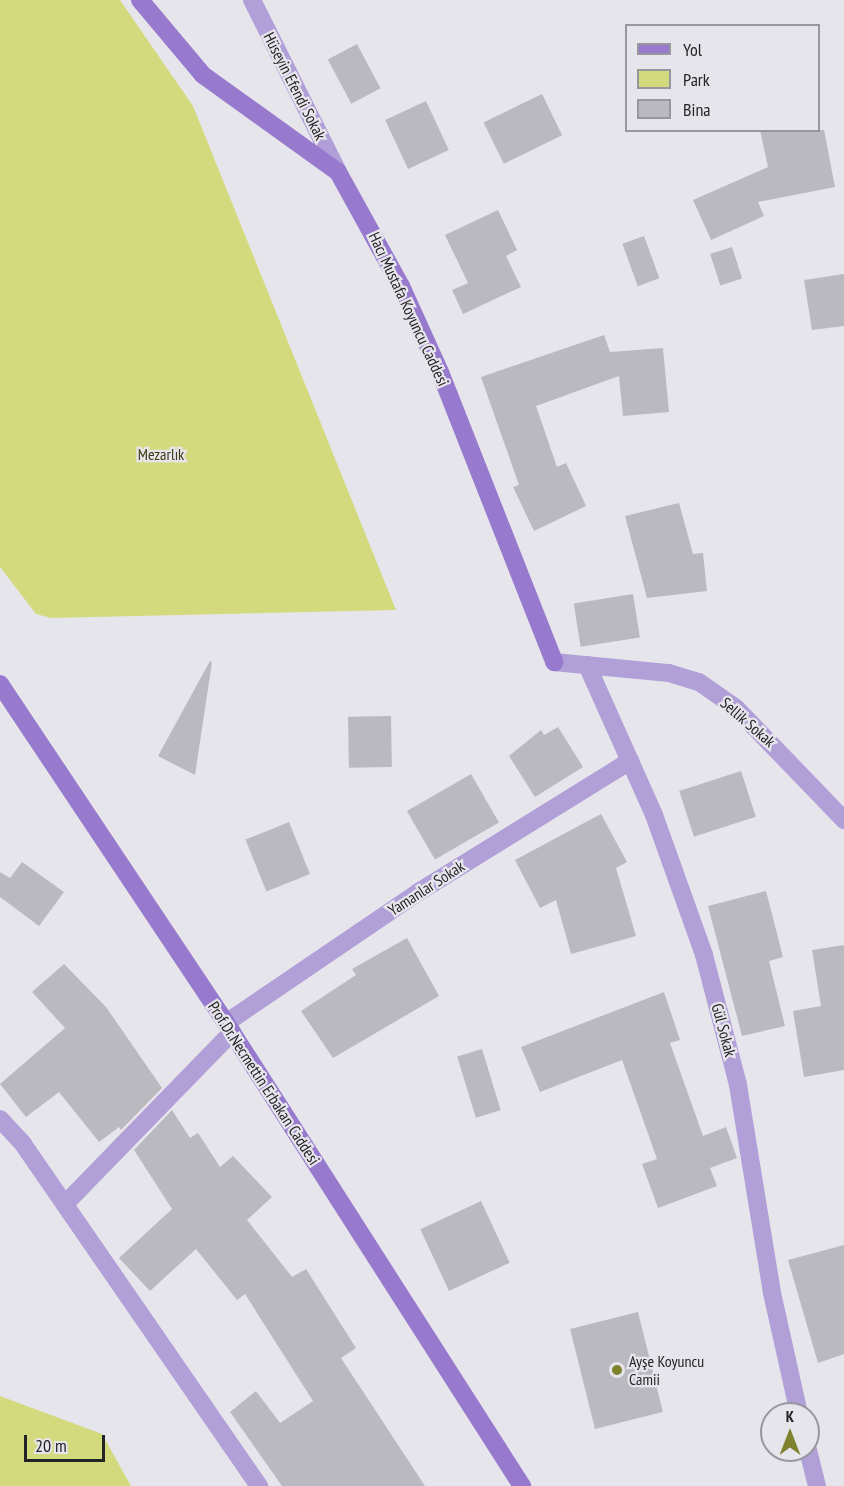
<!DOCTYPE html>
<meta charset="utf-8">
<style>
body{margin:0}
#map{position:relative;width:844px;height:1486px;overflow:hidden;background:#e7e5ec;font-family:"PT Sans Narrow",sans-serif}
div>[style]{position:absolute}
[style*='--x']{left:calc(var(--x)*1px);top:calc(var(--y)*1px);width:calc(var(--w)*1px);rotate:calc(var(--a)*1deg)}
.green>*{inset:0;background:#d3da7e}
.building>*{inset:0;background:#bbb9c0;transform-origin:0 0}
.street>*{height:18px;margin:-9px;padding:0 9px;transform-origin:9px;border-radius:9px;background:#b19fd8}
.secondary>*{height:18px;margin:-9px;padding:0 9px;transform-origin:9px;border-radius:9px;background:#977ace}
.dots>*{width:16px;height:16px;translate:-50% -50%;box-sizing:border-box;border:3px solid #e7e5ec;border-radius:50%}
span{translate:-50% -50%;white-space:nowrap;text-align:center;line-height:1.15;-webkit-text-stroke:4.5px #e7e5ec;paint-order:stroke}
.street-label{font-size:16px;color:#242326}
.park-label{font-size:16px;color:#393b10}
.poi-label{font-size:16px;color:#242326}
.left{translate:0 -50%;text-align:left}
.legend{position:absolute;left:625px;top:24px;width:195px;height:108px;box-sizing:border-box;background:#e7e5ec;border:2px solid #99979d;margin:0;padding:8px 10px;list-style:none;font-size:18px;color:#242326}
.legend li{display:flex;align-items:center;gap:12px;height:30px}
.legend b{width:30px;border:2px solid #99979d}
.north{position:absolute;left:760px;top:1402px;width:60px;height:60px;box-sizing:border-box;background:#e7e5ec;border:2px solid #99979d;border-radius:50%;rotate:0deg;font-size:16px;font-weight:700;line-height:24px;text-align:center;color:#242326}
.north::after{content:'';display:block;margin:auto;width:21px;height:27px;background:#7e822d;clip-path:polygon(50% 0,100% 100%,50% 72%,0 100%)}
.scale{position:absolute;left:24px;top:1435px;width:81px;height:27px;box-sizing:border-box;border:3px solid #242326;border-top:0;padding-left:8px;font-size:18px;line-height:21px;white-space:nowrap;color:#242326;-webkit-text-stroke:4px #e7e5ec;paint-order:stroke}
</style>
<div id="map">
<div class="green">
<i style="clip-path:polygon(0 0,120px 0,193px 106px,396px 610px,51px 618px,36px 614px,0 567px)"></i>
<i style="clip-path:polygon(0 1396px,102px 1434px,131px 1486px,0 1486px)"></i>
</div>
<div class="building">
<i style="left:357px;top:44px;width:50px;height:33px;rotate:62deg"></i>
<i style="left:542px;top:94px;width:46px;height:65px;rotate:64deg"></i>
<i style="left:426px;top:101px;width:54px;height:45px;rotate:65deg"></i>
<i style="clip-path:polygon(760px 130px,824px 130px,835px 187px,758px 202px,764px 216px,711px 240px,693px 200px,768px 167px)"></i>
<i style="clip-path:polygon(498px 210px,517px 250px,506px 256px,521px 287px,463px 314px,452px 290px,468px 283px,445px 235px)"></i>
<i style="left:644px;top:236px;width:45px;height:23px;rotate:70deg"></i>
<i style="left:732px;top:247px;width:33px;height:23px;rotate:72deg"></i>
<i style="clip-path:polygon(844px 274px,844px 326px,812px 330px,804px 280px)"></i>
<i style="clip-path:polygon(604px 335px,610px 352px,663px 348px,669px 412px,623px 416px,619px 376px,536px 406px,557px 467px,566px 463px,586px 506px,534px 531px,513px 487px,519px 485px,481px 377px)"></i>
<i style="clip-path:polygon(679px 503px,693px 554px,703px 553px,707px 591px,647px 598px,625px 516px)"></i>
<i style="left:633px;top:594px;width:44px;height:60px;rotate:81deg"></i>
<i style="clip-path:polygon(210px 661px,212px 662px,195px 775px,158px 756px)"></i>
<i style="left:391px;top:716px;width:51px;height:43px;rotate:89deg"></i>
<i style="clip-path:polygon(558px 727px,583px 767px,535px 797px,509px 756px,541px 730px,544px 735px)"></i>
<i style="left:741px;top:771px;width:48px;height:65px;rotate:72deg"></i>
<i style="left:471px;top:774px;width:56px;height:74px;rotate:60deg"></i>
<i style="clip-path:polygon(601px 814px,627px 862px,616px 868px,636px 936px,571px 954px,556px 900px,540px 908px,515px 860px)"></i>
<i style="left:289px;top:822px;width:56px;height:47px;rotate:68deg"></i>
<i style="clip-path:polygon(22px 862px,64px 892px,39px 926px,0 897px,0 872px,10px 878px)"></i>
<i style="clip-path:polygon(766px 891px,783px 957px,769px 961px,785px 1026px,742px 1036px,708px 906px)"></i>
<i style="clip-path:polygon(407px 938px,439px 996px,333px 1058px,301px 1011px,356px 975px,352px 969px)"></i>
<i style="clip-path:polygon(844px 945px,844px 1070px,804px 1077px,793px 1011px,821px 1006px,812px 950px)"></i>
<i style="clip-path:polygon(64px 964px,106px 1007px,162px 1088px,121px 1130px,119px 1127px,99px 1142px,59px 1092px,26px 1117px,0 1084px,65px 1028px,32px 992px)"></i>
<i style="clip-path:polygon(664px 992px,680px 1040px,670px 1043px,703px 1136px,726px 1127px,737px 1158px,710px 1168px,717px 1186px,658px 1208px,642px 1164px,657px 1159px,622px 1060px,540px 1092px,521px 1047px)"></i>
<i style="left:482px;top:1049px;width:64px;height:26px;rotate:73deg"></i>
<i style="clip-path:polygon(172px 1110px,190px 1138px,198px 1133px,220px 1167px,233px 1156px,272px 1197px,247px 1220px,292px 1277px,306px 1269px,356px 1348px,341px 1358px,425px 1486px,282px 1486px,230px 1412px,256px 1391px,280px 1423px,313px 1401px,245px 1294px,237px 1300px,196px 1249px,150px 1291px,119px 1258px,172px 1209px,134px 1150px)"></i>
<i style="left:481px;top:1201px;width:68px;height:67px;rotate:65deg"></i>
<i style="clip-path:polygon(844px 1245px,844px 1354px,818px 1363px,788px 1260px)"></i>
<i style="left:638px;top:1312px;width:103px;height:70px;rotate:76deg"></i>
</div>
<div class="street">
<i style="--x:252;--y:0;--w:192;--a:63.4"></i>
<i style="--x:554;--y:662;--w:116;--a:5.5"></i>
<i style="--x:669;--y:673;--w:31;--a:17"></i>
<i style="--x:699;--y:682;--w:45;--a:35.1"></i>
<i style="--x:736;--y:708;--w:156;--a:46"></i>
<i style="--x:587;--y:665;--w:164;--a:65.9"></i>
<i style="--x:654;--y:815;--w:149;--a:70.3"></i>
<i style="--x:704;--y:955;--w:134;--a:75.3"></i>
<i style="--x:738;--y:1085;--w:211;--a:80.7"></i>
<i style="--x:772;--y:1293;--w:124;--a:77.4"></i>
<i style="--x:226;--y:1023;--w:231;--a:-34.2"></i>
<i style="--x:417;--y:893;--w:251;--a:-31.8"></i>
<i style="--x:0;--y:1119;--w:34;--a:47"></i>
<i style="--x:23;--y:1144;--w:416;--a:55.4"></i>
<i style="--x:65;--y:1204;--w:240;--a:-45.8"></i>
<i style="--x:808;--y:1450;--w:37;--a:76"></i>
</div>
<div class="secondary">
<i style="--x:140;--y:0;--w:98;--a:50"></i>
<i style="--x:203;--y:75;--w:166;--a:35.7"></i>
<i style="--x:338;--y:172;--w:130;--a:61.1"></i>
<i style="--x:401;--y:286;--w:94;--a:65.6"></i>
<i style="--x:440;--y:372;--w:312;--a:68.5"></i>
<i style="--x:0;--y:684;--w:407;--a:56.3"></i>
<i style="--x:226;--y:1023;--w:550;--a:57.41"></i>
</div>
<div class="dots">
<i style="left:617px;top:1370px;background:#7e822d"></i>
</div>
<div class="street-label">
<span style="left:295px;top:86px;rotate:63deg">Hüseyin Efendi Sokak</span>
<span style="left:409px;top:309px;rotate:65deg">Hacı Mustafa Koyuncu Caddesi</span>
<span style="left:748px;top:722px;rotate:41deg">Sellik Sokak</span>
<span style="left:426px;top:888px;rotate:-33deg">Yamanlar Sokak</span>
<span style="left:724px;top:1030px;rotate:75deg">Gül Sokak</span>
<span style="left:264px;top:1083px;rotate:57deg">Prof.Dr.Necmettin Erbakan Caddesi</span>
</div>
<div class="park-label">
<span style="left:161px;top:454px">Mezarlık</span>
</div>
<div class="poi-label">
<span class="left" style="left:629px;top:1370px">Ayşe Koyuncu<br>Camii</span>
</div>
<ul class="legend">
<li><b style="height:8px;background:#977ace"></b>Yol</li>
<li><b style="height:16px;background:#d3da7e"></b>Park</li>
<li><b style="height:16px;background:#bbb9c0"></b>Bina</li>
</ul>
<div class="north">K</div>
<div class="scale">20 m</div>
</div>
